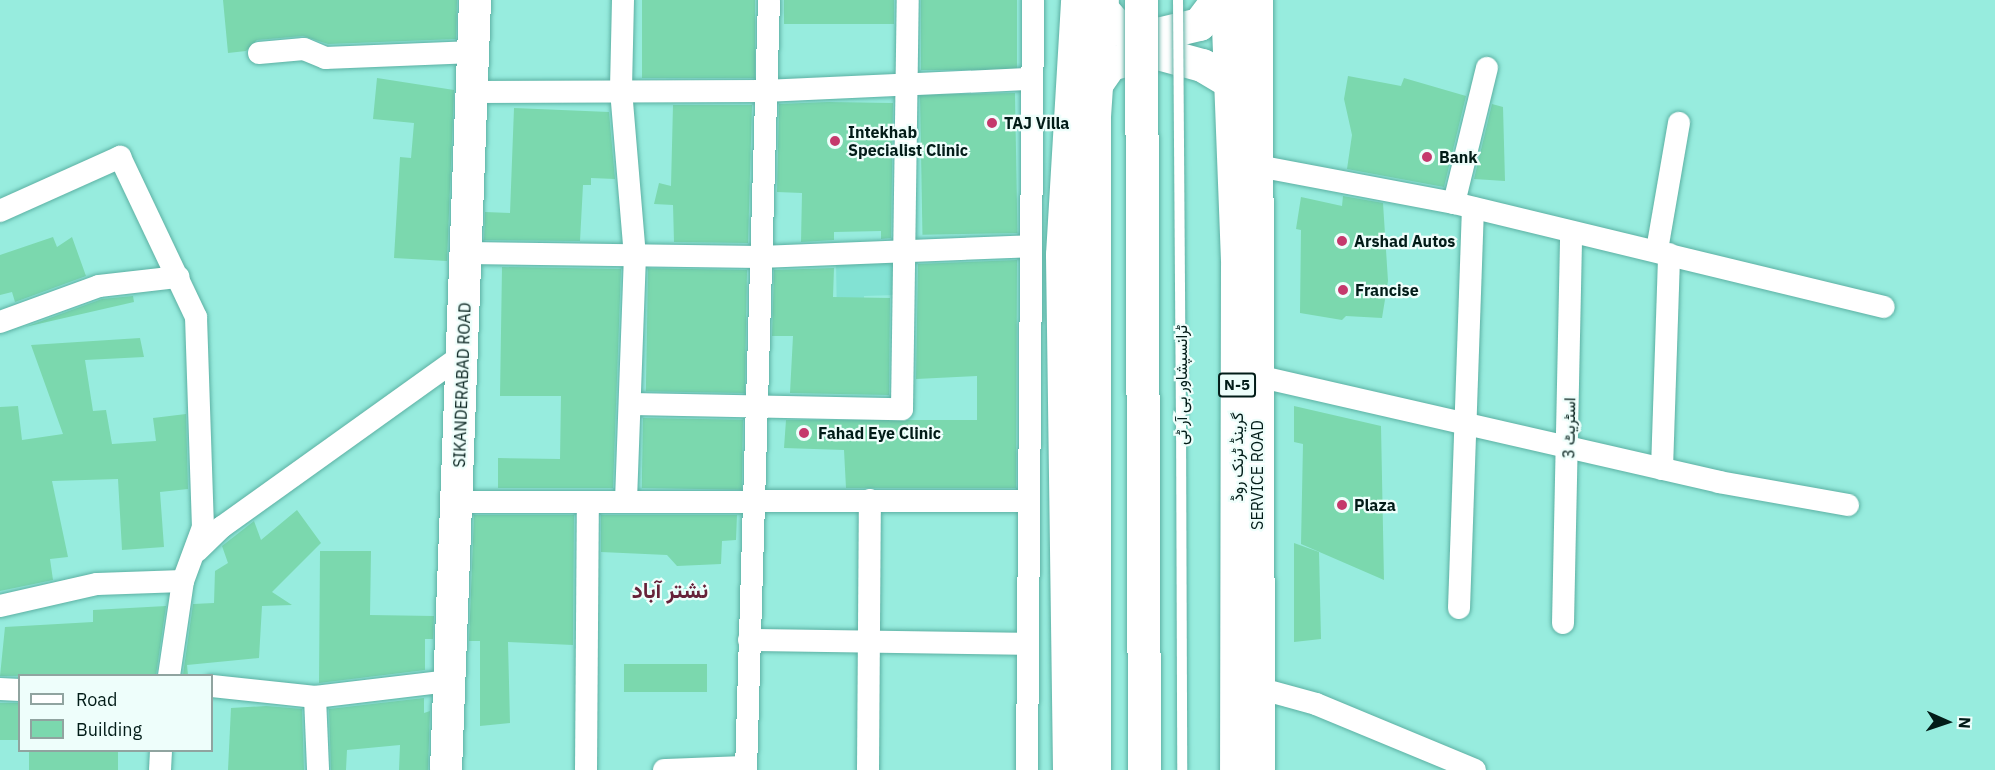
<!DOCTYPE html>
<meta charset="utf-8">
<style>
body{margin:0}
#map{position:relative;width:1995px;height:770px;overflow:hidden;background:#97ecde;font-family:"IBM Plex Sans",Vazirmatn,sans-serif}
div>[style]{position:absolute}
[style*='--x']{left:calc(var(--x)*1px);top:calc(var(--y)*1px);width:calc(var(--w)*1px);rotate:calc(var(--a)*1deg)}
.built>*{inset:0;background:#82e2d3}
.building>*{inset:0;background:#7bd8ae;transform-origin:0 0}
.roads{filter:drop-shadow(0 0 2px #5cb0a3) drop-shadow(0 0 2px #5cb0a3)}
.lane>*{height:10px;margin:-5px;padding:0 5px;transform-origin:5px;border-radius:5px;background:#fff}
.street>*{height:22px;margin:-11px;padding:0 11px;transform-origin:11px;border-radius:11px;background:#fff}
.secondary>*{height:32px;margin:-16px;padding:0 16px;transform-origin:16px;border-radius:16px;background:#fff}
.highway>*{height:33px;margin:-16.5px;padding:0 16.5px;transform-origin:16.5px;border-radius:16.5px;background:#fff}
.bridges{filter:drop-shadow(0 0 2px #5cb0a3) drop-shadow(0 0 2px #5cb0a3)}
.lane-bridge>*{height:10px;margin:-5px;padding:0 5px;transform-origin:5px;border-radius:5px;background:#fff}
.highway-bridge>*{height:33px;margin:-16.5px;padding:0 16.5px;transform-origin:16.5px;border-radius:16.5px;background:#fff}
.dots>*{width:16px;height:16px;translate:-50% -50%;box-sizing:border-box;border:3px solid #eefefb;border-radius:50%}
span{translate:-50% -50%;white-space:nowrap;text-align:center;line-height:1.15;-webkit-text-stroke:4.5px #eefefb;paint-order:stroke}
.shield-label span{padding:2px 4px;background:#eefefb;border:2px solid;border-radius:4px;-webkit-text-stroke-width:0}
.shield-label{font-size:15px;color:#021c18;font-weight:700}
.poi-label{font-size:16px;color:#021c18;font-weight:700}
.left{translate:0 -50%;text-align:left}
.street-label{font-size:16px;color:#021c18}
.district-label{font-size:22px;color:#662239;font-weight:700}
.legend{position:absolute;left:18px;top:674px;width:195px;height:78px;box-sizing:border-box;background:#eefefb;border:2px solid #90a4a0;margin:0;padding:8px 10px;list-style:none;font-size:18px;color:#021c18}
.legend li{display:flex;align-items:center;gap:12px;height:30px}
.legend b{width:30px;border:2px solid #90a4a0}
.north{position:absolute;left:1917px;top:692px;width:60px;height:60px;-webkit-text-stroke:4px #eefefb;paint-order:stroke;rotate:93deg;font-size:16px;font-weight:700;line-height:24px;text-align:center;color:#021c18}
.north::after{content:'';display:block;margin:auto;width:21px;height:27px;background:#021c18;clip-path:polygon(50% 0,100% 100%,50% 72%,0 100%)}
</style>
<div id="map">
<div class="built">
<i style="clip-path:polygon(895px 260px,895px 295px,864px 296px,865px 321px,837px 321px,836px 261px)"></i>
</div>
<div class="building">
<i style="clip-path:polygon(223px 0,457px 0,456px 39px,328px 44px,303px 36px,257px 40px,246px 51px,228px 53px)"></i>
<i style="left:642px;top:0;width:113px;height:78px"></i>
<i style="left:784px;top:0;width:110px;height:24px"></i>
<i style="left:921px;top:0;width:96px;height:70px"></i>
<i style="clip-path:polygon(1348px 76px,1401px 86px,1404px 78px,1466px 96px,1444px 187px,1347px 169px,1352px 135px,1344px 99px)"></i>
<i style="clip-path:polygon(377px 78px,454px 90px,447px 261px,394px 258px,400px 157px,411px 158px,414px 123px,373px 119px)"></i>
<i style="left:1015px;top:93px;width:140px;height:95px;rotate:89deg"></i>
<i style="clip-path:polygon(828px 102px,893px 103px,891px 238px,881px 239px,881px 231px,834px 232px,834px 240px,801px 242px,802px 193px,777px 192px,779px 104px)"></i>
<i style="clip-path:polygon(1492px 104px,1503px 107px,1505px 181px,1474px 179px)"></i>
<i style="clip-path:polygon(673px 105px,752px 105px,748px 243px,674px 242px,673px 205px,654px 204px,659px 183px,671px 186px)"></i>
<i style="clip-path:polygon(514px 108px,609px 112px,615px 179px,591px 178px,591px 185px,583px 185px,580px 241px,484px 240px,485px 212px,510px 213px)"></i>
<i style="clip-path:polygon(1343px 196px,1383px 203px,1388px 281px,1382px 318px,1346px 316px,1342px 320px,1300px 313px,1301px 230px,1296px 229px,1301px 197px,1342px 206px)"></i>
<i style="clip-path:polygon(53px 237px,57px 247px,72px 237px,86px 276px,15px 302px,12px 292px,0 295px,0 255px)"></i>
<i style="clip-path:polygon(1017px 260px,1016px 488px,846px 488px,844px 450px,784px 448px,786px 420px,977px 420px,977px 376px,916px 379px,918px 264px)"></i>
<i style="clip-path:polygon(502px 267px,621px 269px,613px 488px,498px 488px,498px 458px,560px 459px,561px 396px,500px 396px)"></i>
<i style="clip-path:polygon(834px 268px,833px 297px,890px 298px,889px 395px,790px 393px,793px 336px,772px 336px,774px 270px)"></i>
<i style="left:747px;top:270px;width:123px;height:99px;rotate:91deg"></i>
<i style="clip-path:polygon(133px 296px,134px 302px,25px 327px,102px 299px)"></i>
<i style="clip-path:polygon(140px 338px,144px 357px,85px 360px,93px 411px,106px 410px,112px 444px,156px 441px,153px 418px,186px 414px,188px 489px,160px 492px,164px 547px,122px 550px,118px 479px,52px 481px,68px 557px,50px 559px,53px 580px,0 591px,0 407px,18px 406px,22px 440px,63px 434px,31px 345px)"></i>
<i style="clip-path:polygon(1294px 406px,1381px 426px,1384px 580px,1301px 544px,1303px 444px,1294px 442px)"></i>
<i style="left:643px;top:418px;width:100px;height:70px;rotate:1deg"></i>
<i style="clip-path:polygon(297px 510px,321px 543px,272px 592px,292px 605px,262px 606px,259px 658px,187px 665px,188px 675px,183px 675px,193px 604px,214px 603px,215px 571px,228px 563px,222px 546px,254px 521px,261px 540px)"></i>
<i style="clip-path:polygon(474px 515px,574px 515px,573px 645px,508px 642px,510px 723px,480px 726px,480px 641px,469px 641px)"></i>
<i style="clip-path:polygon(601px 515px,737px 515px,736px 540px,722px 541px,721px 564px,677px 566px,667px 555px,601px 552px)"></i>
<i style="clip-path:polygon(1294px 543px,1319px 552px,1321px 639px,1294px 642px)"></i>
<i style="clip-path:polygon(320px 551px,371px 551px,370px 615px,434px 616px,433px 639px,425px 639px,425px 670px,319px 683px)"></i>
<i style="clip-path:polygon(166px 606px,156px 675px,0 676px,5px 627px,93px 622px,93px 610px)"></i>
<i style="left:624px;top:664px;width:83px;height:28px"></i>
<i style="clip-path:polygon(424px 698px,424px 713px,430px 711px,428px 770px,399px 770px,400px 745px,347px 750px,346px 770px,331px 770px,329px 709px)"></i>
<i style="left:0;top:703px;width:20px;height:37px"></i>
<i style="clip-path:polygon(266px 706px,302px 709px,304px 770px,228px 770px,231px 708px)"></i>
<i style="left:29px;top:750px;width:89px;height:20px"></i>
</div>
<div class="roads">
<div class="lane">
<i style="--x:1181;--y:413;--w:357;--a:89.8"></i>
</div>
<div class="street">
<i style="--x:623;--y:0;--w:90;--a:91.3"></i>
<i style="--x:621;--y:90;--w:166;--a:85.2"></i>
<i style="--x:635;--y:255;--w:244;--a:92.1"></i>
<i style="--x:259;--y:53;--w:45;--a:-5.1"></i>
<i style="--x:304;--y:49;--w:23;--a:23"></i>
<i style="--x:325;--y:58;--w:149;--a:-2.3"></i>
<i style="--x:472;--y:92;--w:292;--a:-0.2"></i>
<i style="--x:764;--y:91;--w:268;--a:-2.6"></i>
<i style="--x:1258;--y:166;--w:199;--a:10.7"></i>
<i style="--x:1454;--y:203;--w:442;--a:13.6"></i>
<i style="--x:1454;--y:203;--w:139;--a:-76.3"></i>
<i style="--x:0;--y:211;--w:132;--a:-24.2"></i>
<i style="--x:120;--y:157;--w:177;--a:64.6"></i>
<i style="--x:196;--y:317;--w:210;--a:88.1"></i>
<i style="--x:203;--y:527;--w:58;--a:110.3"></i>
<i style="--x:183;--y:581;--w:96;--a:98.4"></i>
<i style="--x:1657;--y:250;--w:129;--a:-80.2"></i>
<i style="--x:467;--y:253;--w:293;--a:0.8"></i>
<i style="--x:760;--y:257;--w:270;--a:-2.3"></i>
<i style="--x:0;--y:322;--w:105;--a:-20"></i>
<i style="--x:99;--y:286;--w:80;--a:-6.5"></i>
<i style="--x:1257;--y:376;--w:474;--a:12.9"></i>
<i style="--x:1719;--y:482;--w:131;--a:10.1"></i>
<i style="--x:630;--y:404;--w:272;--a:1.1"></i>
<i style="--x:902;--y:409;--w:409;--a:-89.2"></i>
<i style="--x:1662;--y:469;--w:215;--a:-88.1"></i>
<i style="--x:458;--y:502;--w:569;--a:-0.1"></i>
<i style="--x:197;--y:551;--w:35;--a:-44"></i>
<i style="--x:222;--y:527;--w:295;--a:-35.6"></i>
<i style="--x:0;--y:606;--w:99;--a:-12.8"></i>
<i style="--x:97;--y:584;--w:86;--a:-2"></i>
<i style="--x:1459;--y:608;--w:400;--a:-88"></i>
<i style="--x:1563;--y:623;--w:391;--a:-88.8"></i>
<i style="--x:749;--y:640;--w:278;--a:0.8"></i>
<i style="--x:212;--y:686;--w:104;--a:6.1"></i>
<i style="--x:315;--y:697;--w:136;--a:-6.8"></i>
<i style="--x:1258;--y:688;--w:60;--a:15.4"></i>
<i style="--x:1316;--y:704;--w:172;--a:22.5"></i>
<i style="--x:0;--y:689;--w:20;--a:3"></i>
<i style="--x:315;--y:697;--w:73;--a:87.6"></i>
<i style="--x:160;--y:770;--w:20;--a:-87"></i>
<i style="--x:586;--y:770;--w:267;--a:-89.6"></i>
<i style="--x:664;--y:770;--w:82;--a:-2.1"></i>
<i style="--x:746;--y:770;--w:770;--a:-88.29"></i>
<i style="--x:868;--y:770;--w:270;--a:-89.6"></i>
<i style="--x:1027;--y:770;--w:770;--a:-89.55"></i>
</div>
<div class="secondary">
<i style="--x:1257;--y:0;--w:770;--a:89.85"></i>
<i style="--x:446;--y:770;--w:771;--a:-87.84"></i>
<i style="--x:1069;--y:770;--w:515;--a:-90.78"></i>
<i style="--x:1062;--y:255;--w:255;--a:-86.6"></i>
</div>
<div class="highway">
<i style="--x:1227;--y:0;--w:266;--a:87.8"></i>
<i style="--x:1237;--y:266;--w:504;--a:90.11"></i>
<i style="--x:1101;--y:8;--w:28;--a:49"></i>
<i style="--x:1119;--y:29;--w:38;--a:7"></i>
<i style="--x:1157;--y:34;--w:43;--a:-13.4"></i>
<i style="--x:1199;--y:24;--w:30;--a:-53"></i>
<i style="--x:1096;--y:84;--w:24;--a:-55"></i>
<i style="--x:1110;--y:64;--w:46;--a:-15.3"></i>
<i style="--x:1154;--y:52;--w:50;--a:15.2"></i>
<i style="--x:1202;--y:65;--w:29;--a:31"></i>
<i style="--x:1094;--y:770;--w:654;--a:-90"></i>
<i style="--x:1094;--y:116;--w:116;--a:-86.1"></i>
</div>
</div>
<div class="bridges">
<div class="lane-bridge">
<i style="--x:1178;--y:0;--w:413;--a:89.6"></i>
</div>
<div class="highway-bridge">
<i style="--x:1141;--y:0;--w:770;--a:89.78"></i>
</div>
</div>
<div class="dots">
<i style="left:992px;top:123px;background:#c5396c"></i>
<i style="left:835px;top:141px;background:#c5396c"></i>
<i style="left:1427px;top:157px;background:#c5396c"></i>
<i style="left:1342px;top:241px;background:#c5396c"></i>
<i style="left:1343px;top:290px;background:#c5396c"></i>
<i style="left:804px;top:433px;background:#c5396c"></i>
<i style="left:1342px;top:505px;background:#c5396c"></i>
</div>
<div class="shield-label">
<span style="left:1237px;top:385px">N-5</span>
</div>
<div class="poi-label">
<span class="left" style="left:1004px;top:123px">TAJ Villa</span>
<span class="left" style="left:848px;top:141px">Intekhab<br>Specialist Clinic</span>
<span class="left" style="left:1439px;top:157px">Bank</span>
<span class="left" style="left:1354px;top:241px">Arshad Autos</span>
<span class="left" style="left:1355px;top:290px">Francise</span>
<span class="left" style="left:818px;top:433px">Fahad Eye Clinic</span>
<span class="left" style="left:1354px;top:505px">Plaza</span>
</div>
<div class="street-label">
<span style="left:462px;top:385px;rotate:-88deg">SIKANDERABAD ROAD</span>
<span style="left:1181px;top:385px;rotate:-90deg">ٹرانسپشاور بی آر ٹی</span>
<span style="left:1569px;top:428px;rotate:-89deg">اسٹریٹ 3</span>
<span style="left:1237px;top:457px;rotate:-90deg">گرینڈ ٹرنک روڈ</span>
<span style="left:1257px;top:475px;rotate:-90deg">SERVICE ROAD</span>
</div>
<div class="district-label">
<span style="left:670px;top:590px">نشتر آباد</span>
</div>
<ul class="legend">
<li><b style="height:8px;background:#fff"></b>Road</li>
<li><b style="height:16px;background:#7bd8ae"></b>Building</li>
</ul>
<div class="north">N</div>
</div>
